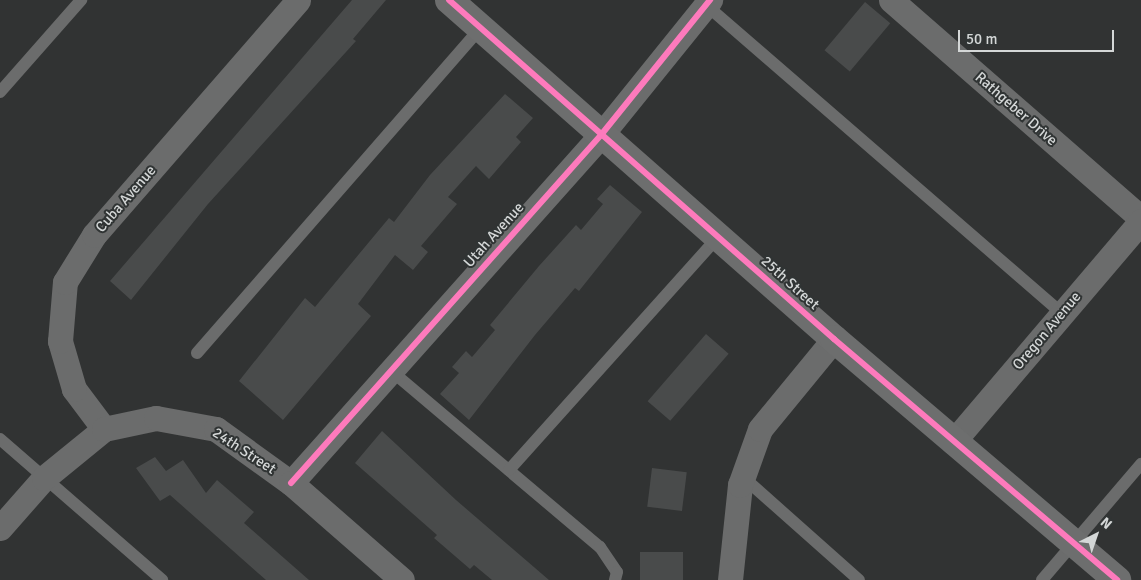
<!DOCTYPE html>
<style>
body{margin:0}
#map{position:relative;width:1141px;height:580px;overflow:hidden;background:#313333;font-family:Signika,sans-serif}
div>[style]{position:absolute}
[style*='--x']{left:calc(var(--x)*1px);top:calc(var(--y)*1px);width:calc(var(--w)*1px);rotate:calc(var(--a)*1deg)}
.building>*{inset:0;background:#494b4b;transform-origin:0 0}
.lane>*{height:12px;margin:-6px;padding:0 6px;transform-origin:6px;border-radius:6px;background:#6b6c6c}
.street>*{height:25px;margin:-12.5px;padding:0 12.5px;transform-origin:12.5px;border-radius:12.5px;background:#6b6c6c}
.secondary>*{height:28px;margin:-14px;padding:0 14px;transform-origin:14px;border-radius:14px;background:#6d6e6e}
.cycleway>*{height:6px;margin:-3px;padding:0 3px;transform-origin:3px;border-radius:3px;background:#fd7abc}
span{translate:-50% -50%;white-space:nowrap;text-align:center;line-height:1.15;-webkit-text-stroke:4px #303434;paint-order:stroke}
.street-label{font-size:15px;color:#d4d7d7}
.north{position:absolute;left:1071px;top:510px;width:50px;height:50px;-webkit-text-stroke:4px #303434;paint-order:stroke;rotate:41deg;font-size:14px;font-weight:700;line-height:20px;text-align:center;color:#d4d7d7}
.north::after{content:'';display:block;margin:auto;width:18px;height:22px;background:#d4d7d7;clip-path:polygon(50% 0,100% 100%,50% 72%,0 100%)}
.scale{position:absolute;left:958px;top:30px;width:156px;height:22px;box-sizing:border-box;border:2px solid #d4d7d7;border-top:0;padding-left:6px;font-size:15px;line-height:18px;white-space:nowrap;color:#d4d7d7;-webkit-text-stroke:4px #303434;paint-order:stroke}
</style>
<div id="map">
<div class="building">
<i style="clip-path:polygon(352px 0,386px 0,353px 39px,356px 41px,208px 204px,131px 300px,110px 281px)"></i>
<i style="left:865px;top:2px;width:33px;height:63px;rotate:40deg"></i>
<i style="clip-path:polygon(505px 94px,533px 118px,516px 137px,521px 142px,489px 179px,476px 166px,448px 197px,457px 204px,421px 246px,428px 252px,413px 270px,395px 255px,358px 304px,371px 316px,283px 420px,239px 381px,305px 298px,315px 307px,389px 218px,394px 222px,430px 175px)"></i>
<i style="clip-path:polygon(610px 185px,642px 212px,579px 291px,575px 288px,535px 335px,469px 420px,440px 394px,459px 373px,452px 367px,466px 351px,472px 357px,495px 330px,490px 325px,539px 266px,576px 225px,581px 230px,603px 204px,597px 199px)"></i>
<i style="left:706px;top:334px;width:30px;height:89px;rotate:41deg"></i>
<i style="clip-path:polygon(382px 431px,456px 500px,549px 580px,492px 580px,474px 565px,470px 569px,434px 538px,437px 535px,355px 463px)"></i>
<i style="clip-path:polygon(155px 457px,166px 471px,183px 460px,206px 493px,217px 480px,254px 512px,244px 523px,309px 580px,266px 580px,170px 495px,160px 501px,136px 468px)"></i>
<i style="left:652px;top:468px;width:35px;height:39px;rotate:7deg"></i>
<i style="left:683px;top:552px;width:28px;height:43px;rotate:90deg"></i>
</div>
<div class="lane">
<i style="--x:706;--y:5;--w:471;--a:40.9"></i>
<i style="--x:0;--y:92;--w:123;--a:-48.6"></i>
<i style="--x:197;--y:353;--w:432;--a:-48.9"></i>
<i style="--x:389;--y:369;--w:276;--a:40.2"></i>
<i style="--x:600;--y:547;--w:30;--a:56"></i>
<i style="--x:617;--y:572;--w:8;--a:104"></i>
<i style="--x:0;--y:439;--w:215;--a:41"></i>
<i style="--x:509;--y:470;--w:314;--a:-48.1"></i>
<i style="--x:743;--y:477;--w:155;--a:41.6"></i>
<i style="--x:1042;--y:580;--w:153;--a:-49.5"></i>
</div>
<div class="street">
<i style="--x:891;--y:0;--w:332;--a:41.1"></i>
<i style="--x:104;--y:429;--w:50;--a:-126.9"></i>
<i style="--x:74;--y:389;--w:50;--a:-106.3"></i>
<i style="--x:60;--y:341;--w:59;--a:-85.2"></i>
<i style="--x:65;--y:282;--w:55;--a:-58.3"></i>
<i style="--x:94;--y:235;--w:311;--a:-49"></i>
<i style="--x:953;--y:442;--w:290;--a:-49.6"></i>
<i style="--x:291;--y:483;--w:466;--a:-48.3"></i>
<i style="--x:601;--y:135;--w:174;--a:-51.1"></i>
<i style="--x:0;--y:528;--w:67;--a:-48.7"></i>
<i style="--x:44;--y:478;--w:77;--a:-39.2"></i>
<i style="--x:104;--y:429;--w:53;--a:-11.9"></i>
<i style="--x:156;--y:418;--w:61;--a:10.4"></i>
<i style="--x:216;--y:429;--w:92;--a:35.8"></i>
<i style="--x:291;--y:483;--w:147;--a:41.1"></i>
<i style="--x:730;--y:580;--w:96;--a:-84"></i>
<i style="--x:740;--y:485;--w:59;--a:-70.3"></i>
<i style="--x:760;--y:429;--w:117;--a:-50.6"></i>
</div>
<div class="secondary">
<i style="--x:449;--y:0;--w:513;--a:41.36"></i>
<i style="--x:834;--y:339;--w:372;--a:40.4"></i>
</div>
<div class="cycleway">
<i style="--x:449;--y:0;--w:513;--a:41.36"></i>
<i style="--x:834;--y:339;--w:372;--a:40.4"></i>
<i style="--x:291;--y:483;--w:466;--a:-48.3"></i>
<i style="--x:601;--y:135;--w:174;--a:-51.1"></i>
</div>
<div class="street-label">
<span style="left:1016px;top:109px;rotate:41deg">Rathgeber Drive</span>
<span style="left:126px;top:199px;rotate:-49deg">Cuba Avenue</span>
<span style="left:494px;top:235px;rotate:-48deg">Utah Avenue</span>
<span style="left:790px;top:283px;rotate:42deg">25th Street</span>
<span style="left:1047px;top:331px;rotate:-50deg">Oregon Avenue</span>
<span style="left:244px;top:451px;rotate:33deg">24th Street</span>
</div>
<div class="north">N</div>
<div class="scale">50 m</div>
</div>
